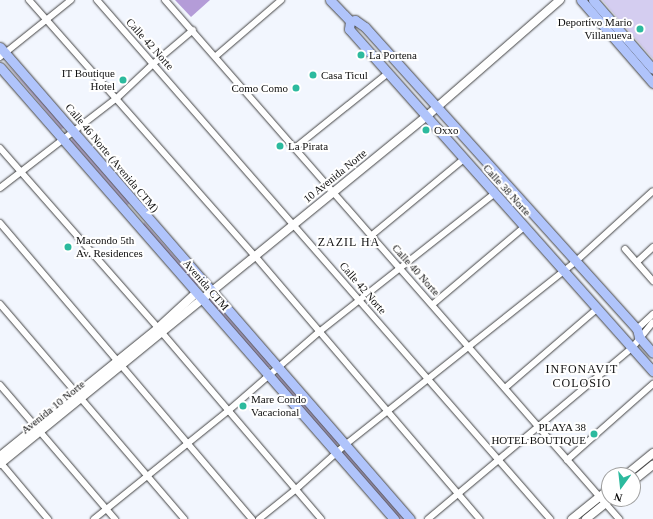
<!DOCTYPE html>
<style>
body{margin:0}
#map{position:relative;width:653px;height:519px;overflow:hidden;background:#f2f6fe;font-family:Georgia,serif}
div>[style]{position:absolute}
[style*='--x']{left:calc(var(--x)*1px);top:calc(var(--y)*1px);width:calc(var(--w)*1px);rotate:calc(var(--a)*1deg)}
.green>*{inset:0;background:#cbbce8}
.forest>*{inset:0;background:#b49cd8}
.pitch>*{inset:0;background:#d4cdf0}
.roads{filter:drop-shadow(0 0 1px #424242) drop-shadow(0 0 1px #424242)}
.minor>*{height:6px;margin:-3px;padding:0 3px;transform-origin:3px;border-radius:3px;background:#fff}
.tertiary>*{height:8px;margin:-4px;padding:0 4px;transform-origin:4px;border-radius:4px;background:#fff}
.secondary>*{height:9px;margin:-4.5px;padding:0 4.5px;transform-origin:4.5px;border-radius:4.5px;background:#b0c4fb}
.dots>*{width:11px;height:11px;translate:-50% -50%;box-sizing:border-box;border:2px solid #fff;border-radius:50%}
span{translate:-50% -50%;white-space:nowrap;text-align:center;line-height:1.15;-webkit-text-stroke:4px #fff;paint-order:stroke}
.poi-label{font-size:11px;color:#0f0f0f}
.right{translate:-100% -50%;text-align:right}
.left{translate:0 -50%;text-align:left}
.street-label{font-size:11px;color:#0f0f0f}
.neighbourhood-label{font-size:12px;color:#0f0f0f;letter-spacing:1px}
.north{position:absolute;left:601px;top:467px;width:40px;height:40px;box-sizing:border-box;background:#fff;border:1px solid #9f9f9f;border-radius:50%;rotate:195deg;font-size:11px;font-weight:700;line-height:16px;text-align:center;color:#0f0f0f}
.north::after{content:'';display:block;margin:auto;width:14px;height:18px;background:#2cba9e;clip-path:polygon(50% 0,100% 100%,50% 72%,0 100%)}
</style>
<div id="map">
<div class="green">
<i style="clip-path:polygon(4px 61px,64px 126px,64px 128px,61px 129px)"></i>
<i style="clip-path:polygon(73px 138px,130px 202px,129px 204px,127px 205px,71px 141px)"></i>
<i style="clip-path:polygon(144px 222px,199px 284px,196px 287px,143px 225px)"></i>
<i style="clip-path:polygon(209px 296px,271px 365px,271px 367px,266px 367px,207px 299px)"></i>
<i style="clip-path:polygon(278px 374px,338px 442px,337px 446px,275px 377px)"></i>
<i style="clip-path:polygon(345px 451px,347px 452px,406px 519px,400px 519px,342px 453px)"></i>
</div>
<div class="forest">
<i style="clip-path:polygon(175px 0,210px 0,191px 17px)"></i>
</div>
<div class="pitch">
<i style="clip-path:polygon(602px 0,653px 0,653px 59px)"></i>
</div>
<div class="roads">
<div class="minor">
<i style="--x:29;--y:0;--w:341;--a:48.6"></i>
<i style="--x:255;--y:256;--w:346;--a:49.5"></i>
<i style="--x:97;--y:0;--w:689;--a:48.88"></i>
<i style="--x:165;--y:0;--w:690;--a:48.82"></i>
<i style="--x:216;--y:56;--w:86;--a:-40.7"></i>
<i style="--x:0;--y:57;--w:91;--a:-38.8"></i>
<i style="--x:296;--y:147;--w:118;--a:-38.8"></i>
<i style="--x:0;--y:148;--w:240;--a:48.7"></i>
<i style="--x:158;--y:328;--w:251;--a:49.5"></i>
<i style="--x:0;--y:188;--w:148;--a:-37.6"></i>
<i style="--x:117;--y:98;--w:51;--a:-43.4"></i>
<i style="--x:154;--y:63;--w:51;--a:-40.2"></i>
<i style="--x:0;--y:223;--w:389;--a:49.6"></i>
<i style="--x:372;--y:235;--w:119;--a:-39.6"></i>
<i style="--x:625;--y:249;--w:43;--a:48.8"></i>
<i style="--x:637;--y:262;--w:22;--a:-43"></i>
<i style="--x:0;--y:304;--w:283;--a:49.4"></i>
<i style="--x:433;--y:304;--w:119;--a:-40.2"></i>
<i style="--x:637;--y:329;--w:22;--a:-43"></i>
<i style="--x:0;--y:385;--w:177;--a:49.4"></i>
<i style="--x:505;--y:388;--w:121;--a:-40.7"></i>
<i style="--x:567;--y:460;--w:115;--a:-41.5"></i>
<i style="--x:0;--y:462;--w:75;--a:49.9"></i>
<i style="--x:94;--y:519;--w:172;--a:-38.9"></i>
<i style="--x:228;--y:411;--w:121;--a:-41"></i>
<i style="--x:319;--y:332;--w:223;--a:-38.3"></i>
<i style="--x:259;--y:519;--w:46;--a:-38.9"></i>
<i style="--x:295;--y:490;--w:67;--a:-42"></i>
<i style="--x:345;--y:445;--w:294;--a:-38.5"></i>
<i style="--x:575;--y:262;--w:105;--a:-42.3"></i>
<i style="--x:428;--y:519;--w:266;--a:-40"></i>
<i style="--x:632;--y:348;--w:33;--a:-51"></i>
</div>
<div class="tertiary">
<i style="--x:0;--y:456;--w:203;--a:-39"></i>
<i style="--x:158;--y:328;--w:52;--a:-42.6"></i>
<i style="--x:0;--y:464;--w:552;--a:-39.19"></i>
<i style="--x:428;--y:115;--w:175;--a:-41.1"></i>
<i style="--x:626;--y:475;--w:35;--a:-39"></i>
<i style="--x:633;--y:481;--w:26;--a:-39"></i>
<i style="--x:572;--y:519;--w:48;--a:-39"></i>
<i style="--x:586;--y:519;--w:32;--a:-39"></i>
</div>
<div class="secondary">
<i style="--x:330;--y:0;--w:29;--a:46"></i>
<i style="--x:581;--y:0;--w:110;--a:49.1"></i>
<i style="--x:593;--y:0;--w:91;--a:49"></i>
<i style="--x:350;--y:21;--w:8;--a:97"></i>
<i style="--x:349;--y:29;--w:458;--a:48.4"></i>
<i style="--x:350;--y:21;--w:5;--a:-11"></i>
<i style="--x:355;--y:20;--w:12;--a:35"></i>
<i style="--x:365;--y:27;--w:406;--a:48"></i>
<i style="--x:637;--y:329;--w:8;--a:76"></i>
<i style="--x:639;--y:337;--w:21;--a:49"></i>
<i style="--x:0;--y:47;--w:625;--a:49.02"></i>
<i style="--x:0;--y:67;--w:600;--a:48.92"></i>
</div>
</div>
<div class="dots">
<i style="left:640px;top:29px;background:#2cba9e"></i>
<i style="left:361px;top:55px;background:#2cba9e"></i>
<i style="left:313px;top:75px;background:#2cba9e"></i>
<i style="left:123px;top:80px;background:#2cba9e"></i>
<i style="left:296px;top:88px;background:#2cba9e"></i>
<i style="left:426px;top:130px;background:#2cba9e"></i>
<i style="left:280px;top:146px;background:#2cba9e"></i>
<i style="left:68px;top:247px;background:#2cba9e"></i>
<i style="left:243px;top:406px;background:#2cba9e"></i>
<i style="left:594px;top:434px;background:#2cba9e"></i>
</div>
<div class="poi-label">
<span class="right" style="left:632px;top:29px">Deportivo Mario<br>Villanueva</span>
<span class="left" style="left:369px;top:55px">La Portena</span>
<span class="right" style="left:115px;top:80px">IT Boutique<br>Hotel</span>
<span class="left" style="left:321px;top:75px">Casa Ticul</span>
<span class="right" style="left:288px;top:88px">Como Como</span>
<span class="left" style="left:434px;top:130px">Oxxo</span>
<span class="left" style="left:288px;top:146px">La Pirata</span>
<span class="left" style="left:76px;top:247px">Macondo 5th<br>Av. Residences</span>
<span class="left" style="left:251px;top:406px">Mare Condo<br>Vacacional</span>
<span class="right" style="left:586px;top:434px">PLAYA 38<br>HOTEL BOUTIQUE</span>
</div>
<div class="street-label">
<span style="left:150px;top:44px;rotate:48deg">Calle 42 Norte</span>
<span style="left:112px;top:158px;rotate:50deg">Calle 46 Norte (Avenida CTM)</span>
<span style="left:335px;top:176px;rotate:-39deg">10 Avenida Norte</span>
<span style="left:507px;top:190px;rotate:48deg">Calle 38 Norte</span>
<span style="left:416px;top:270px;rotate:48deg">Calle 40 Norte</span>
<span style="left:206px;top:285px;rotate:49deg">Avenida CTM</span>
<span style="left:363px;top:288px;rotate:49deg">Calle 42 Norte</span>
<span style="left:53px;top:407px;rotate:-39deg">Avenida 10 Norte</span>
</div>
<div class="neighbourhood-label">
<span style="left:349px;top:243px">ZAZIL HA</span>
<span style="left:582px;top:377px">INFONAVIT<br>COLOSIO</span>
</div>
<div class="north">N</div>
</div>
